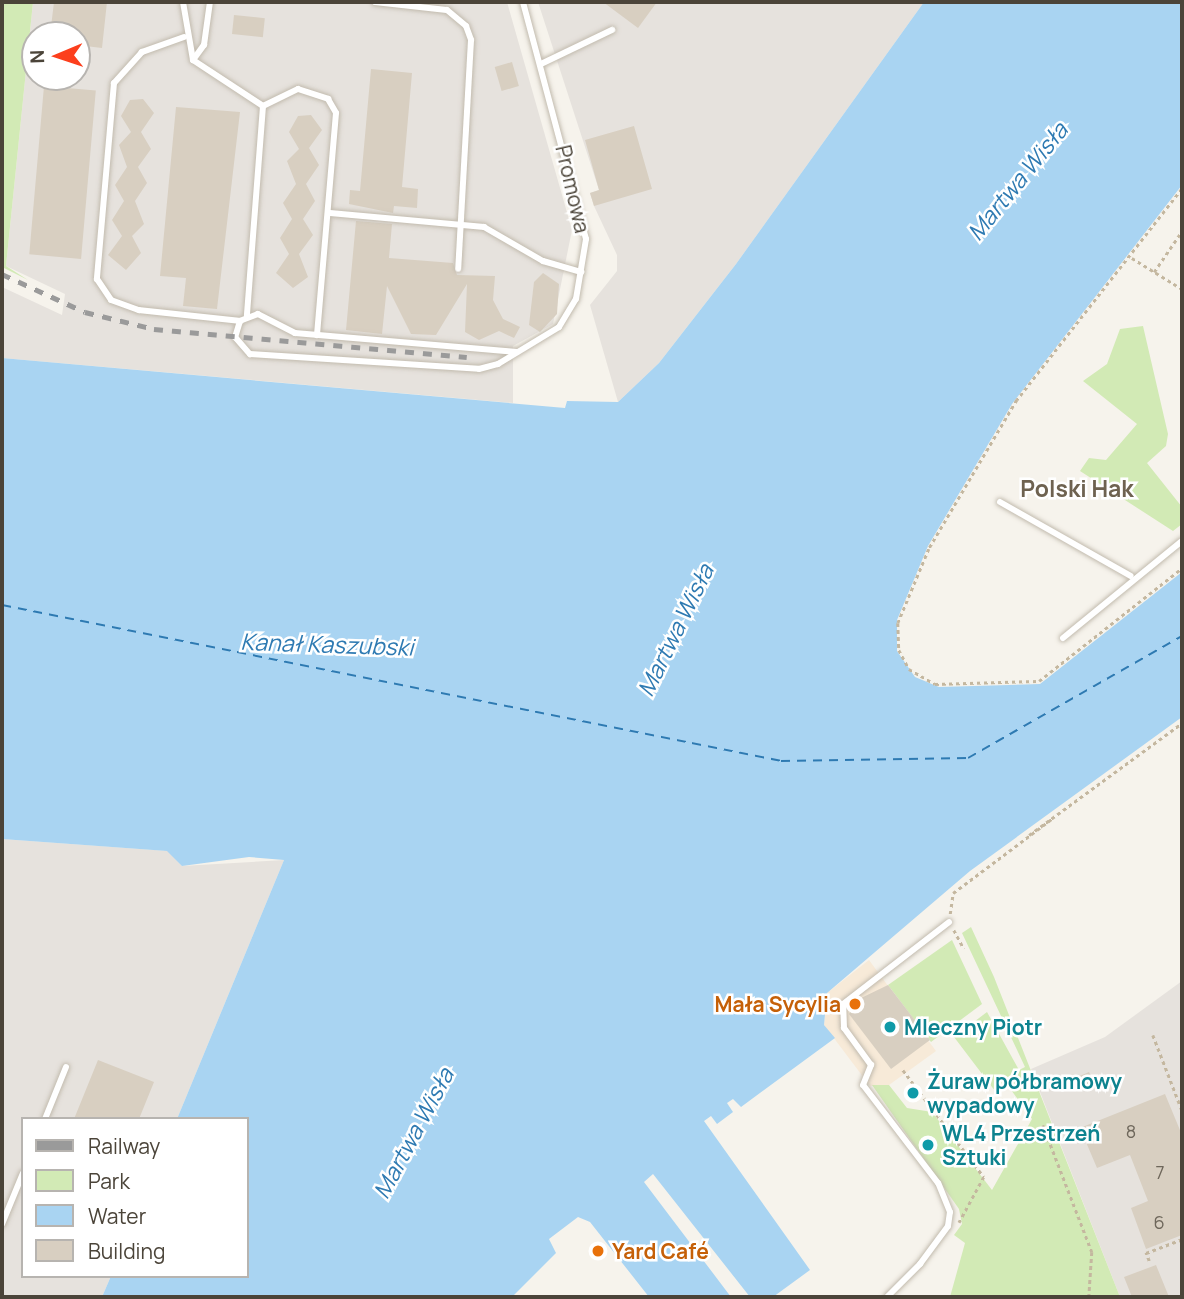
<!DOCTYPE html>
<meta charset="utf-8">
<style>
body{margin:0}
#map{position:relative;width:1184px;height:1299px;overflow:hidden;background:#f6f3ec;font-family:Manrope,sans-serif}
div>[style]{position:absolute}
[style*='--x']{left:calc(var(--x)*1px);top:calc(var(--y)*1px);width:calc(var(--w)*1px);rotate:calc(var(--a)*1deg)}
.commercial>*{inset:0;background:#f7ead8}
.industrial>*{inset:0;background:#e6e2dd}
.green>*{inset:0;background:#d2eab5}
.water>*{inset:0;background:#a9d4f2}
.ferry>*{height:2px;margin-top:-1px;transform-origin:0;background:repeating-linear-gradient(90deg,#2e7ab2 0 9px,transparent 0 16px)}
.building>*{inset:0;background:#d8cfc1;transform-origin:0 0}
.path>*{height:2.5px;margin-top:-1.25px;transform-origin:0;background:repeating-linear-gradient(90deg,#c4b79f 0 3.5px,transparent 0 7px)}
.roads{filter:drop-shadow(0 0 2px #c2bbae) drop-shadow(0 0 2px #c2bbae)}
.service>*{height:6px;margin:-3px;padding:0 3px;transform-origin:3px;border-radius:3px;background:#fff}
.rail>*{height:4.5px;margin-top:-2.25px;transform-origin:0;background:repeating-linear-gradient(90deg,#9a9a9a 0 9px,transparent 0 18px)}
.dots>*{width:19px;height:19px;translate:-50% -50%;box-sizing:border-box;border:4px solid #fff;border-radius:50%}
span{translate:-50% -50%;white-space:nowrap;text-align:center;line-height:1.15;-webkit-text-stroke:5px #fff;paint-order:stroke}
.number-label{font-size:18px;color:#6e675b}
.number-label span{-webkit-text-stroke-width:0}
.street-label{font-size:21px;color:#4b4439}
.food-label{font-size:21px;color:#c56008;font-weight:700}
.right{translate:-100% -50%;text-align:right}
.left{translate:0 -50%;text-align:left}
.culture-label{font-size:21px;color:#0d838f;font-weight:700}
.water-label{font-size:23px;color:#2e7ab2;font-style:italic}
.neighbourhood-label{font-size:23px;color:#6e6250;font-weight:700}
.frame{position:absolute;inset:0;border:4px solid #4b4439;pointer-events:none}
.legend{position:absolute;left:21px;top:1117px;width:228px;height:161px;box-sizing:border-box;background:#fff;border:2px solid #b7b4b0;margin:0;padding:9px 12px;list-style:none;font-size:21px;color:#4b4439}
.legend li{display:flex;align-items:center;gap:14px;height:35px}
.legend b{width:35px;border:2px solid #b7b4b0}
.north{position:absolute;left:21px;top:21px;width:70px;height:70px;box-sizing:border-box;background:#fff;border:2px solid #b7b4b0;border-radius:50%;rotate:268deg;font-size:19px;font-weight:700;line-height:28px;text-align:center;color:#4b4439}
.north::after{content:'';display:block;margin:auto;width:24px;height:32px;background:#fc3f1d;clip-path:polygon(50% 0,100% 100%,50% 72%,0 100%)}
</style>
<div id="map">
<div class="commercial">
<i style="clip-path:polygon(869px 960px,936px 1051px,889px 1085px,870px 1086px,824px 1025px,827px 993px)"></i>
</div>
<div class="industrial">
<i style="clip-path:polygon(evenodd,33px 2px,507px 2px,572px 230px,553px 324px,513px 346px,513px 403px,2px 358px,2px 287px,62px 315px,65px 294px,6px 266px,33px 2px,35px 35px,77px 35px,77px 77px,35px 77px,35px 35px)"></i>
<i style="clip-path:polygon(538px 2px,924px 2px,736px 264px,659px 363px,618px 402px,590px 305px,617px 271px,617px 255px,594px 206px,590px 193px,599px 190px)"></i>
<i style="clip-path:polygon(2px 839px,168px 851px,182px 866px,284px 860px,177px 1119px,23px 1119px,23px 1276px,111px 1276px,102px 1297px,2px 1297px)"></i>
<i style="clip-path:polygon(1182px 981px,1182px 1297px,1120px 1297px,1031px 1069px,1105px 1037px)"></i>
</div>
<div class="green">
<i style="clip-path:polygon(2px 2px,33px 2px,6px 266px,28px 280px,2px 267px)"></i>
<i style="clip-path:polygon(1143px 326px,1168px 434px,1166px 446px,1147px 463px,1182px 507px,1182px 524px,1173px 531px,1080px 471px,1089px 458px,1106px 460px,1137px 424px,1083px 381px,1107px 364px,1120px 329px)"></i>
<i style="clip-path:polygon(971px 927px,994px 977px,1120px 1297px,950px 1297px,965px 1243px,954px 1235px,962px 1224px,959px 1209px,872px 1085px,889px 1085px,907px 1108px,932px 1112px,992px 1190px,1032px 1119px,1006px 1083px,995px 1091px,954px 1037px,987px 1012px,1019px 1070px,1025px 1067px,962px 933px)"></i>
<i style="clip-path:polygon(952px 940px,982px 1004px,931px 1042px,888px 985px)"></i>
</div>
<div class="water">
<i style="clip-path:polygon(924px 2px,1182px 2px,1182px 185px,1012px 404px,928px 546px,897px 620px,897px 651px,915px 677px,939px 687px,1040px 684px,1182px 572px,1182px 717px,970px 871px,827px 993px,824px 1025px,835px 1038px,741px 1107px,733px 1099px,727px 1103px,733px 1112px,717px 1124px,711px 1116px,704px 1121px,810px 1270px,773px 1297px,750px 1297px,653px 1174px,644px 1182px,731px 1297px,649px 1297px,590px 1222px,578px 1217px,549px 1239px,556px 1253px,512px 1297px,102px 1297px,111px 1276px,247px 1276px,247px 1119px,177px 1119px,284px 860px,249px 857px,182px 866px,167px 851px,2px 839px,2px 358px,565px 408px,567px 401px,618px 402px,659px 363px,736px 264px)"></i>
</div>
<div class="ferry">
<i style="--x:2;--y:605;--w:794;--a:11.32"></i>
<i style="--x:781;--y:761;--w:187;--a:-0.9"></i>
<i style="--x:968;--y:758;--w:246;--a:-29.7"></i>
</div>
<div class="building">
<i style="clip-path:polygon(54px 2px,107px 2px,102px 48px,77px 45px,77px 35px,50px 35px)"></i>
<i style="clip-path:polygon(603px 2px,657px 2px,638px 28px)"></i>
<i style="left:234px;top:15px;width:31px;height:19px;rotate:6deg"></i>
<i style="left:512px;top:62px;width:25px;height:18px;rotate:74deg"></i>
<i style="clip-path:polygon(371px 69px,412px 73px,402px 187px,418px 189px,417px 208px,394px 206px,393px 213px,349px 204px,350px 190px,360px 191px)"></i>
<i style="left:44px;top:86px;width:52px;height:169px;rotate:5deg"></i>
<i style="clip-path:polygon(143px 99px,154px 113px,141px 132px,151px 149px,138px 167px,147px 183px,135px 201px,144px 224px,132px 236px,141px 253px,126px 270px,108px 255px,122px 236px,112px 220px,124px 201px,115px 185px,127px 167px,119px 145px,131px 132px,121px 116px,130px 100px)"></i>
<i style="clip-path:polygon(176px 107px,240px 112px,217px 309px,183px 306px,186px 278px,160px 276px)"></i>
<i style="clip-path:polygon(311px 115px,322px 130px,309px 148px,319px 165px,306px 184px,315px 201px,303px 219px,313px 235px,299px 254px,308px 277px,293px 288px,276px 273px,289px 254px,280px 238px,292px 219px,283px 203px,296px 184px,287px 161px,299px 149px,289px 132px,298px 116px)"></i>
<i style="clip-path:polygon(634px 126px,652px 189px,594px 206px,590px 193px,599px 190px,585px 140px)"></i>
<i style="clip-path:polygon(356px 221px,392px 224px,389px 258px,453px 263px,457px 275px,495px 276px,493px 300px,503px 319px,520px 327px,514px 338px,499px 331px,479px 340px,465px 332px,467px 284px,436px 335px,411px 334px,387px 286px,382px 334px,346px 330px)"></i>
<i style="clip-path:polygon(543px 273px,559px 284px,557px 314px,540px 332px,529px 325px,534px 282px)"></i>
<i style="clip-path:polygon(888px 985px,930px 1040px,891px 1069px,849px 1014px,859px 999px)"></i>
<i style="clip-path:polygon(98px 1060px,154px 1082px,139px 1119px,74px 1119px)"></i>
<i style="left:1089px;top:1072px;width:13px;height:19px;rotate:67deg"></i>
<i style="clip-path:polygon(1165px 1094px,1182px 1135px,1182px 1235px,1146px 1249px,1131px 1208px,1148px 1201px,1130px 1155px,1097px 1168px,1080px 1128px)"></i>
<i style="clip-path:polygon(1156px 1265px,1169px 1297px,1132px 1297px,1124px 1277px)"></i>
</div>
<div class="path">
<i style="--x:1182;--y:189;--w:268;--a:128"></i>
<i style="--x:1017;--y:400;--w:173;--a:120.6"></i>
<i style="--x:929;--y:549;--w:80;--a:112.7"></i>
<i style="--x:898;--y:623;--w:27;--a:88"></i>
<i style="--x:899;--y:650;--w:21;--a:62"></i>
<i style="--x:909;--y:669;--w:30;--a:30"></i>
<i style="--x:935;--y:684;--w:104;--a:-1.7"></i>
<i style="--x:1039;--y:681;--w:182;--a:-38.3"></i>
<i style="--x:1132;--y:258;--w:59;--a:31.8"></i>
<i style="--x:1154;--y:272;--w:50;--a:-55.7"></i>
<i style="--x:1029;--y:835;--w:190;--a:-36.2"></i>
<i style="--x:950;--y:914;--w:21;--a:-82"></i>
<i style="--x:953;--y:893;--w:125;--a:-36.9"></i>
<i style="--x:954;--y:930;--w:21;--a:62"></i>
<i style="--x:1153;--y:1035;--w:80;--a:68.9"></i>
<i style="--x:903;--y:1070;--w:134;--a:52.9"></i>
<i style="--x:984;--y:1177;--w:52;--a:118.5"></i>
<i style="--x:1043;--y:1125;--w:136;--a:68.9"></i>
<i style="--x:1092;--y:1252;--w:45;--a:93.8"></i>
<i style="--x:1149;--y:1261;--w:9;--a:-111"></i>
<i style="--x:1146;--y:1253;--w:39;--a:-21"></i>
</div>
<div class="roads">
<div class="service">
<i style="--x:183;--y:2;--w:59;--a:80.2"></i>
<i style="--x:193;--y:60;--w:84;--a:33.3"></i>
<i style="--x:263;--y:106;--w:210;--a:94.4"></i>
<i style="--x:375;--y:2;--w:72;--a:6.3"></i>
<i style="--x:447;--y:10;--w:25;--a:40"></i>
<i style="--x:466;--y:26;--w:15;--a:70"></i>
<i style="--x:471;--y:40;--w:229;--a:93.2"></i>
<i style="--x:184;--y:37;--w:45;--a:160.3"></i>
<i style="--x:142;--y:52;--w:42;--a:132.1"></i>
<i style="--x:114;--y:83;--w:197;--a:95"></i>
<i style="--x:97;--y:279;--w:25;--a:56"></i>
<i style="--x:111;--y:300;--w:30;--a:20"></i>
<i style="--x:139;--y:310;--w:102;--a:6.2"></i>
<i style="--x:193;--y:60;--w:19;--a:-54"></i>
<i style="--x:204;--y:45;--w:43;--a:-82.1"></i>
<i style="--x:541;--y:64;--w:79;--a:-25.6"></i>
<i style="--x:263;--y:106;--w:39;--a:-26"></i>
<i style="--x:298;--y:89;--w:32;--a:18"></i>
<i style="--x:328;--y:99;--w:16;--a:60"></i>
<i style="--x:336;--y:113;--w:223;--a:94.9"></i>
<i style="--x:330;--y:213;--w:155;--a:5.2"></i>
<i style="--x:484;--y:227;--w:68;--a:30"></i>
<i style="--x:543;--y:261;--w:40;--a:16"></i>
<i style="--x:517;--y:352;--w:223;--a:-175.1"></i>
<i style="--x:295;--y:333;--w:42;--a:-152.8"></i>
<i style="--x:258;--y:314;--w:19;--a:159"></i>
<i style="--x:240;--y:321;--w:17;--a:107"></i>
<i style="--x:235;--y:337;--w:23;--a:49"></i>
<i style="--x:250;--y:354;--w:229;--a:3.7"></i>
<i style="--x:479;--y:369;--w:20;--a:-15"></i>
<i style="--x:498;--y:364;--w:71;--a:-31.2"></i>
<i style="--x:559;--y:327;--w:33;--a:-59"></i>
<i style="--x:576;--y:299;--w:61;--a:-80.5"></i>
<i style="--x:586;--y:239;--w:245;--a:-104.9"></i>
<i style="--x:1000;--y:502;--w:150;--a:29.5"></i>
<i style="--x:1063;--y:638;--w:154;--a:-39.2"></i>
<i style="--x:45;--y:1119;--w:56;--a:-68"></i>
<i style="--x:2;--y:1224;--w:55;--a:-67.6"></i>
<i style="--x:887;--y:1297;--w:47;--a:-45"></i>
<i style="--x:920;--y:1264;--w:47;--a:-53.6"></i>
<i style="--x:948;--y:1226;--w:14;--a:-82"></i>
<i style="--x:950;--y:1212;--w:31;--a:-112"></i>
<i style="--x:938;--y:1183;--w:123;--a:-127.4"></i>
<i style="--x:863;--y:1085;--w:22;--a:-68"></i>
<i style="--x:871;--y:1065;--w:46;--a:-126.1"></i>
<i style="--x:844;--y:1028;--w:24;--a:-92"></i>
<i style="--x:843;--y:1004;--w:134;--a:-37.7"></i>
</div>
</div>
<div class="rail">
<i style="--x:2;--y:274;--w:91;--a:24.6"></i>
<i style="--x:85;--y:312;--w:71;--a:13.8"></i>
<i style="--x:154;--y:329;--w:314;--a:5.1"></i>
</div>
<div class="dots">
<i style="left:855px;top:1004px;background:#e8710a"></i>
<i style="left:890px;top:1027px;background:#0f9aa8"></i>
<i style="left:913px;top:1093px;background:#0f9aa8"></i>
<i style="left:928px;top:1145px;background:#0f9aa8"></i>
<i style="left:598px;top:1251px;background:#e8710a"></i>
</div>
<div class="number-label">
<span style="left:1131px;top:1131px">8</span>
<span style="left:1160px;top:1172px">7</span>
<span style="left:1159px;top:1222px">6</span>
</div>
<div class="street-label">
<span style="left:573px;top:189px;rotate:77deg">Promowa</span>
</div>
<div class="food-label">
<span class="right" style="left:841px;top:1004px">Mała Sycylia</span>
<span class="left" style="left:612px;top:1251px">Yard Café</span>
</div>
<div class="culture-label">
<span class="left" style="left:904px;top:1027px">Mleczny Piotr</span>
<span class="left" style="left:927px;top:1093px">Żuraw półbramowy<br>wypadowy</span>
<span class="left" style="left:942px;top:1145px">WL4 Przestrzeń<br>Sztuki</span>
</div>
<div class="water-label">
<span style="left:1017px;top:181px;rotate:-51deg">Martwa Wisła</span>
<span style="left:675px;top:630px;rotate:-64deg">Martwa Wisła</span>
<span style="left:327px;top:644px;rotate:2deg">Kanał Kaszubski</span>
<span style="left:413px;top:1133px;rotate:-62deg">Martwa Wisła</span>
</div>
<div class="neighbourhood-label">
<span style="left:1077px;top:488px">Polski Hak</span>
</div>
<div class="frame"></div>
<ul class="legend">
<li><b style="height:9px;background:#9a9a9a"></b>Railway</li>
<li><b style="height:19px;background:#d2eab5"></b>Park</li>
<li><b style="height:19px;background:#a9d4f2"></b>Water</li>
<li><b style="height:19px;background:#d8cfc1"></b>Building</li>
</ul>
<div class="north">N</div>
</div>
